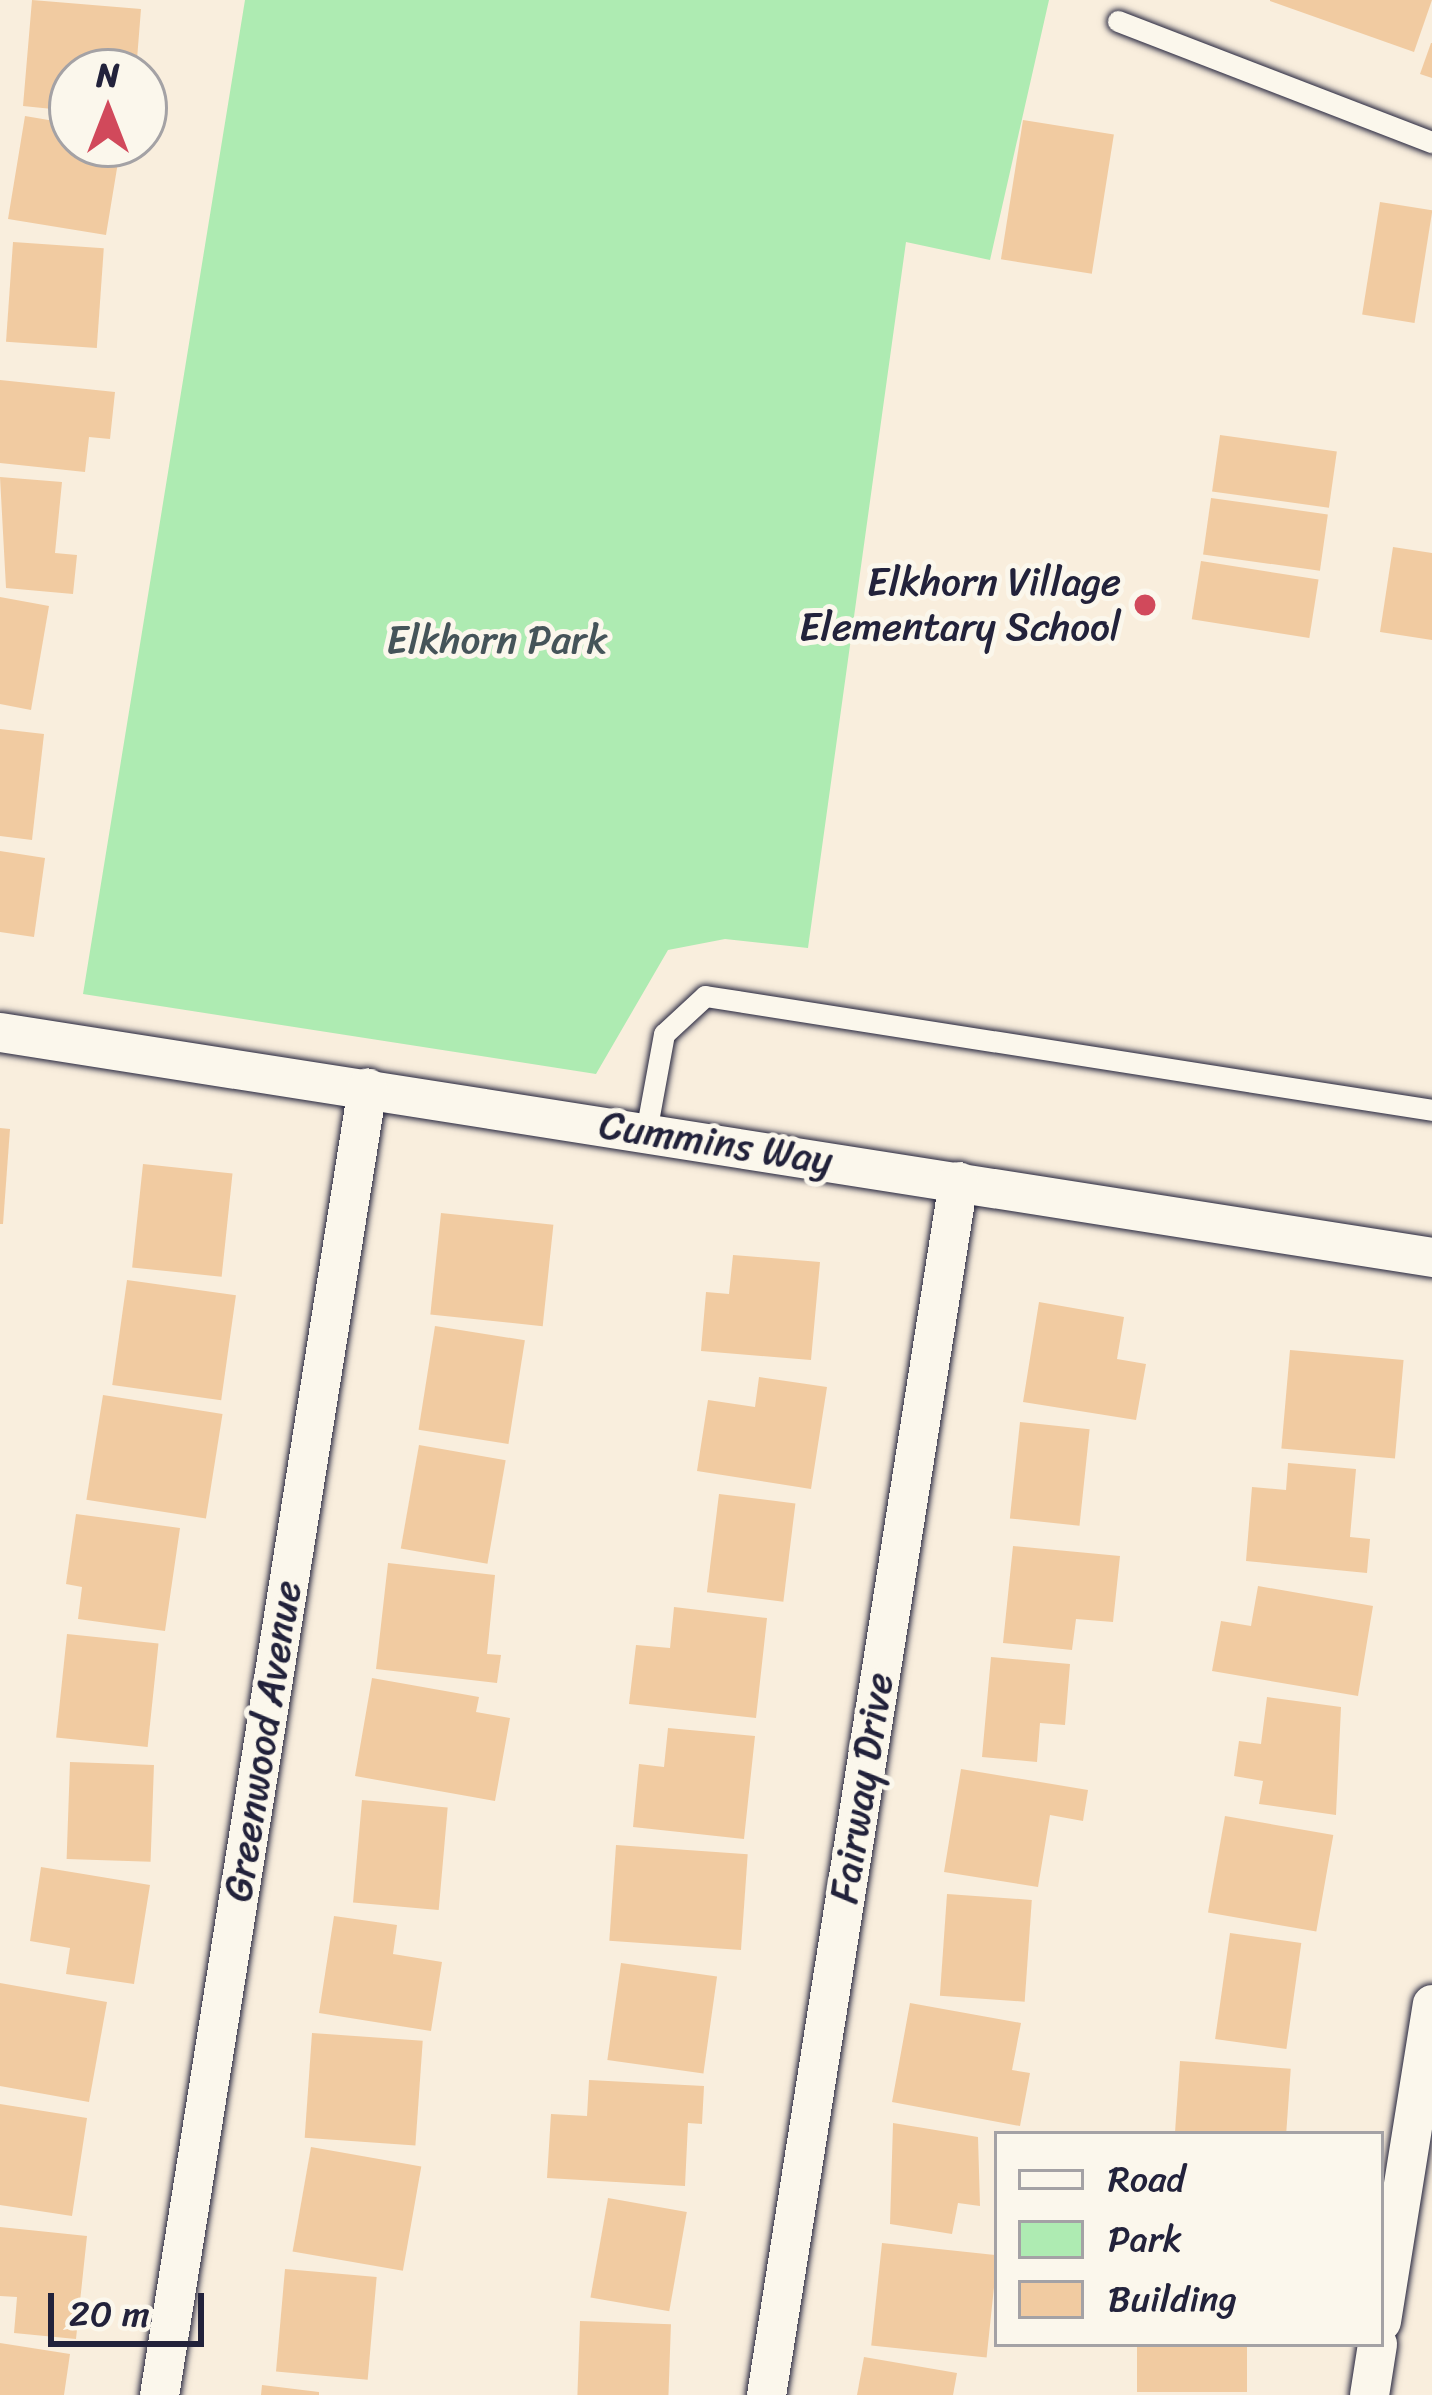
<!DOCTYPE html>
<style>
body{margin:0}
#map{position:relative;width:1432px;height:2395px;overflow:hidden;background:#f9eedd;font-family:Sriracha,sans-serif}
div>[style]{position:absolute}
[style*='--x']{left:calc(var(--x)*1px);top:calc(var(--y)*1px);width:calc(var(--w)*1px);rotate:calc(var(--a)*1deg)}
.green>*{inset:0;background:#aeebb2}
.building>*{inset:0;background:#f1cba1;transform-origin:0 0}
.roads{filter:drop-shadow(0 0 3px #22223b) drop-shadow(0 0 3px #22223b)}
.service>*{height:21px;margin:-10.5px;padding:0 10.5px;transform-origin:10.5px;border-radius:10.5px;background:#fbf7ec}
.minor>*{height:39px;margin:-19.5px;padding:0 19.5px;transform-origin:19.5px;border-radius:19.5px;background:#fbf7ec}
.dots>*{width:33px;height:33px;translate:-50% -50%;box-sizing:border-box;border:6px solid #fbf7ec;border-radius:50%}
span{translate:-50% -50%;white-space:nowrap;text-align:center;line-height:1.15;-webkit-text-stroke:10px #fbf7ec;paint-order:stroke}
.poi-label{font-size:39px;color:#22223b}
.right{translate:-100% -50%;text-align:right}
.park-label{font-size:39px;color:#455459}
.street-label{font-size:39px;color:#22223b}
.legend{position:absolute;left:994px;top:2131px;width:390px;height:216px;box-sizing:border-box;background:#fbf7ec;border:3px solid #a4a2a5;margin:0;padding:15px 21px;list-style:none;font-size:36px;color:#22223b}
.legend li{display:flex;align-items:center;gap:24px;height:60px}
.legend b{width:60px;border:3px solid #a4a2a5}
.north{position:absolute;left:48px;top:48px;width:120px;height:120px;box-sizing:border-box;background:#fbf7ec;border:3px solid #a4a2a5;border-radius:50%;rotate:0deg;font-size:33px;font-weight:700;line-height:48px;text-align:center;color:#22223b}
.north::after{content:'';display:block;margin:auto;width:42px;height:54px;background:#d1495b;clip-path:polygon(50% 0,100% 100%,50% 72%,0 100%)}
.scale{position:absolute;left:48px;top:2293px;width:156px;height:54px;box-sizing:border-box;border:6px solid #22223b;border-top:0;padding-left:15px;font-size:36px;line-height:42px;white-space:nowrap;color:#22223b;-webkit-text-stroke:9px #fbf7ec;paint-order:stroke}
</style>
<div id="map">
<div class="green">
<i style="clip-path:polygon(245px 0,1049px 0,990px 260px,906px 242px,808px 948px,725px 939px,668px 950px,596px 1074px,83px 994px)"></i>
</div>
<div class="building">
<i style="clip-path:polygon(32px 0,141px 9px,136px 72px,72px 72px,72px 111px,23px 106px)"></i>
<i style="clip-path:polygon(1432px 0,1414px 52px,1270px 1px,1270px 0)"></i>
<i style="clip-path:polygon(1431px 43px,1432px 43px,1432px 78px,1420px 74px)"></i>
<i style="clip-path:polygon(25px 116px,72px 124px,72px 144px,121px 144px,106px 235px,8px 219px)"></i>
<i style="left:1023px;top:120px;width:92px;height:141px;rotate:9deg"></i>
<i style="left:1380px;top:202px;width:53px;height:114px;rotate:9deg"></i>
<i style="left:13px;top:242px;width:91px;height:100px;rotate:4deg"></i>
<i style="clip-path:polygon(0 380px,115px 392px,110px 439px,89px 437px,85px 472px,0 463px)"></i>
<i style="left:1220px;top:435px;width:118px;height:57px;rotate:8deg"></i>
<i style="clip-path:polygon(0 477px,62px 482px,55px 553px,77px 555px,73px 594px,6px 588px)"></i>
<i style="left:1211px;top:498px;width:118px;height:57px;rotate:8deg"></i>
<i style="clip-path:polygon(1393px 547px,1432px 553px,1432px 640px,1380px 632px)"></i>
<i style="left:1201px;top:561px;width:119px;height:59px;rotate:9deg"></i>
<i style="clip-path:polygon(0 597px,49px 606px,31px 710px,0 704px)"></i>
<i style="clip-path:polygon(0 729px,44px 734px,32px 840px,0 836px)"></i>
<i style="clip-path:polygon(0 851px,45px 858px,34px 937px,0 932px)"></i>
<i style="clip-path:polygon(0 1128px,10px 1129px,3px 1224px,0 1224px)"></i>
<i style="left:143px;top:1164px;width:90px;height:104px;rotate:6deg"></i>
<i style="left:441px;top:1213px;width:113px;height:102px;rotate:6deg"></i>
<i style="clip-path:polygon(733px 1255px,820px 1262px,811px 1360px,701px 1351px,706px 1292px,729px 1294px)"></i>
<i style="left:127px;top:1280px;width:110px;height:106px;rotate:8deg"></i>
<i style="clip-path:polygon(1039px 1302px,1124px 1317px,1117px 1359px,1146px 1364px,1136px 1420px,1023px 1402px)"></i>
<i style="left:435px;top:1326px;width:91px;height:105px;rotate:9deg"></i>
<i style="left:1290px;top:1350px;width:114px;height:99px;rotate:5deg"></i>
<i style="clip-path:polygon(759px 1377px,827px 1387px,811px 1489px,697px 1471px,708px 1400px,755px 1407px)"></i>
<i style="left:103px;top:1395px;width:121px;height:106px;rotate:9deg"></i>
<i style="left:1020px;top:1422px;width:70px;height:97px;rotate:6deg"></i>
<i style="left:419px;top:1445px;width:88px;height:105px;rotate:10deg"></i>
<i style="clip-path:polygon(1288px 1463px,1356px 1469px,1350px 1537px,1370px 1539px,1367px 1573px,1246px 1561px,1252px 1487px,1286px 1490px)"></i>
<i style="left:719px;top:1494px;width:77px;height:99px;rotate:7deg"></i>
<i style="clip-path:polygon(76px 1514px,180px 1528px,165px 1631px,78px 1619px,82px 1587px,66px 1584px)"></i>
<i style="clip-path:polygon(1013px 1546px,1120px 1556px,1113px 1622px,1076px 1619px,1072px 1650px,1003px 1643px)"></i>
<i style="clip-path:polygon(388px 1563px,495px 1575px,487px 1654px,501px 1655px,497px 1683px,376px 1669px)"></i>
<i style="clip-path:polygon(1258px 1586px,1373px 1606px,1358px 1696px,1212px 1671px,1221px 1621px,1251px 1626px)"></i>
<i style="clip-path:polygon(674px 1607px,767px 1618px,756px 1718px,629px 1704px,636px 1645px,670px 1648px)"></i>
<i style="left:67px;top:1634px;width:92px;height:104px;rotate:6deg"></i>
<i style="clip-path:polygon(991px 1657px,1070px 1664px,1065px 1725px,1040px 1723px,1037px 1762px,982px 1757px)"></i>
<i style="clip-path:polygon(372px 1678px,479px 1697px,476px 1712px,510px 1718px,495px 1801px,355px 1776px)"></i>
<i style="clip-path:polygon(1267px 1697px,1341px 1707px,1336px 1815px,1259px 1804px,1263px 1781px,1234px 1776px,1239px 1741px,1261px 1744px)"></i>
<i style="clip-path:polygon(668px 1728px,755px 1736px,744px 1839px,633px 1827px,639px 1764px,664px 1767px)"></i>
<i style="left:70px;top:1762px;width:84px;height:97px;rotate:2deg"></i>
<i style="clip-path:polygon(961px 1769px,1088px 1790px,1083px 1821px,1050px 1815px,1038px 1887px,944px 1872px)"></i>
<i style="left:362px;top:1800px;width:86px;height:103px;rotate:5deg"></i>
<i style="left:1225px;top:1816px;width:110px;height:98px;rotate:10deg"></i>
<i style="left:616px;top:1845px;width:132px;height:96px;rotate:4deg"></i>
<i style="clip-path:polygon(41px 1867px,150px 1885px,134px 1984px,66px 1974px,70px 1948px,30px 1941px)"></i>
<i style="left:947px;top:1894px;width:85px;height:102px;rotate:4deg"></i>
<i style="clip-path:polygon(334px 1916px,397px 1925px,393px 1954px,442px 1962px,431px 2031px,319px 2013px)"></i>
<i style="left:1230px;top:1933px;width:72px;height:107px;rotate:8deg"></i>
<i style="left:621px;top:1963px;width:97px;height:98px;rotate:8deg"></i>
<i style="clip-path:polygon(0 1983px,107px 2002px,89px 2102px,0 2086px)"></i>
<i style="clip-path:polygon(910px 2003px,1021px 2023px,1012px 2070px,1030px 2073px,1020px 2126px,892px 2102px)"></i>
<i style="left:312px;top:2033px;width:111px;height:105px;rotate:4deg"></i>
<i style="left:1180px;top:2061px;width:111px;height:73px;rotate:4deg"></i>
<i style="clip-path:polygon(589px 2080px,704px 2086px,702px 2124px,688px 2123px,685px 2186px,547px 2178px,551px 2114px,587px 2116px)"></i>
<i style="clip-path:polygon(0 2104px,87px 2118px,72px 2216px,0 2205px)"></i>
<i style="clip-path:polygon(893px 2123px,978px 2137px,980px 2206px,958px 2203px,952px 2234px,890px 2224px)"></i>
<i style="left:311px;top:2147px;width:112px;height:106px;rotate:10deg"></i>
<i style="left:608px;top:2198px;width:80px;height:101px;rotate:10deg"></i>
<i style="clip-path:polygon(0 2227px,87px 2236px,76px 2339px,14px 2333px,17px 2297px,0 2296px)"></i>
<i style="left:882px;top:2243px;width:116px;height:103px;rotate:6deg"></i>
<i style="left:285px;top:2269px;width:92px;height:103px;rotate:5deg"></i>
<i style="left:580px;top:2321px;width:91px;height:74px;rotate:2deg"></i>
<i style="clip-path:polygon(0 2343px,70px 2354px,64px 2395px,0 2395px)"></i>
<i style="left:1137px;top:2344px;width:110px;height:48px"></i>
<i style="clip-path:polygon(864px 2357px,957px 2373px,953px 2395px,857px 2395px)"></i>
<i style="clip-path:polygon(262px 2385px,319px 2392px,319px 2395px,261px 2395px)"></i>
</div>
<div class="roads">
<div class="service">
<i style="--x:1118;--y:21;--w:337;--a:21.1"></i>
<i style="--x:646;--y:1132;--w:100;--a:-79.6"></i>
<i style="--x:664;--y:1034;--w:56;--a:-42.8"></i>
<i style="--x:705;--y:996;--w:736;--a:8.91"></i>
</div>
<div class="minor">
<i style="--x:0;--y:1032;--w:1450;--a:8.93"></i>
<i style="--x:1381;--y:2321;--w:321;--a:-80.9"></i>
<i style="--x:159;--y:2395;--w:1324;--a:-80.96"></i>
<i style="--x:766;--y:2395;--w:1229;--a:-81.01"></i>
<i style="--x:1369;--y:2395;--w:52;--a:-81.1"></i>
</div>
</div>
<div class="dots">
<i style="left:1145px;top:605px;background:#d1495b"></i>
</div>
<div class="poi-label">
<span class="right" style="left:1121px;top:605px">Elkhorn Village<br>Elementary School</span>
</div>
<div class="park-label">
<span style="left:497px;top:640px">Elkhorn Park</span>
</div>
<div class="street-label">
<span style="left:716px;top:1143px;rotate:9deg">Cummins Way</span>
<span style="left:263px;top:1741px;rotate:-81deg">Greenwood Avenue</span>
<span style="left:862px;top:1788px;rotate:-81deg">Fairway Drive</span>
</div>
<ul class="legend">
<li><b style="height:15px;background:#fbf7ec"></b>Road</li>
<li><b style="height:33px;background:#aeebb2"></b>Park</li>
<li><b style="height:33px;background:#f1cba1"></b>Building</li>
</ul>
<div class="north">N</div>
<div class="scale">20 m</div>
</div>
